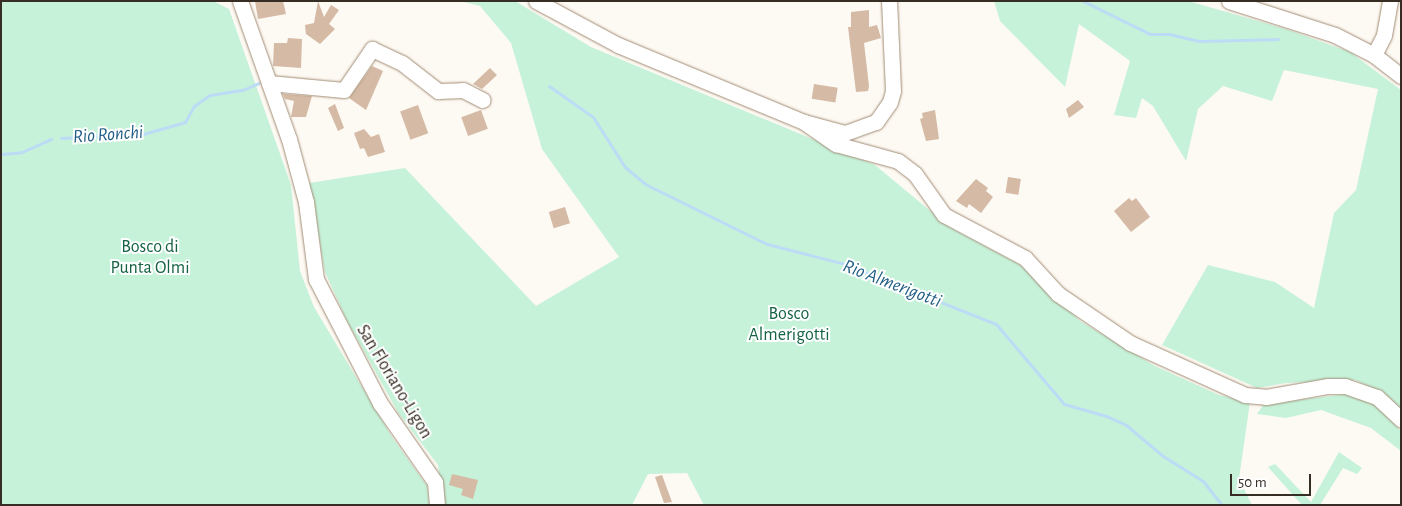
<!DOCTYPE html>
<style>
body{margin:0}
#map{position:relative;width:1402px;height:506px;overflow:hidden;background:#fdf9f3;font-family:"Alegreya Sans",sans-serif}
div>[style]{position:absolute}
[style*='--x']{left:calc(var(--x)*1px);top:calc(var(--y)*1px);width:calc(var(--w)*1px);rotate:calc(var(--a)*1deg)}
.green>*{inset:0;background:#c6f2da}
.stream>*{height:3px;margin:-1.5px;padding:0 1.5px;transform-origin:1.5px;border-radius:1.5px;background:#bcdcf6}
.building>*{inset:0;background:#d5baa5;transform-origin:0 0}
.roads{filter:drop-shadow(0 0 1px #a18c74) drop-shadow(0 0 1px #a18c74)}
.minor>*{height:15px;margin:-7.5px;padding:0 7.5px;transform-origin:7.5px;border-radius:7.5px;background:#fff}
span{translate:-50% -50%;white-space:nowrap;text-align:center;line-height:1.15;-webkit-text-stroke:4px #fff;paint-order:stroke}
.park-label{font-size:18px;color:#156344}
.street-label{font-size:18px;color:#362e24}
.water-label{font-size:19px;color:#205c84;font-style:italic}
.frame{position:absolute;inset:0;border:2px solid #362e24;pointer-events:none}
.scale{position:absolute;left:1230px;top:474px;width:81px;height:22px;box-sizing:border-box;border:2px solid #362e24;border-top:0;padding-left:6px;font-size:15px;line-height:18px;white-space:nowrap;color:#362e24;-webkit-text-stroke:4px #fff;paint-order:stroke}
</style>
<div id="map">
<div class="green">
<i style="clip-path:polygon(1px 1px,213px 1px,229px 9px,291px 185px,300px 271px,314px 307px,392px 437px,427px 486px,429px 505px,1px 505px)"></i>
<i style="clip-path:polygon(460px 1px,515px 1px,591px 47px,875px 165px,951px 228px,1026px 268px,1080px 321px,1155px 366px,1219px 395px,1250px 402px,1239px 479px,1252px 505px,704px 505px,687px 473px,648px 474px,632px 505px,443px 505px,438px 465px,399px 414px,347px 321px,325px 272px,309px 183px,405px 168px,536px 306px,619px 257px,542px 149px,511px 43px,480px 6px)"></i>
<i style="clip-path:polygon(994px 1px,1188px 1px,1286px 29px,1350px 52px,1401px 90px,1401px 410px,1383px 393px,1355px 380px,1286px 383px,1257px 388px,1162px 345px,1208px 265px,1275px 282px,1314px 308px,1334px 213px,1356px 190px,1378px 89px,1284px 70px,1272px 101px,1223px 86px,1198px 109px,1186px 161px,1153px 106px,1142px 98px,1136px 118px,1114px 115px,1130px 61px,1079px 24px,1065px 87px,1000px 21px)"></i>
<i style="clip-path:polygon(1347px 394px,1377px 405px,1401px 431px,1401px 451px,1371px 428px,1321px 410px,1286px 418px,1257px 414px,1264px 404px)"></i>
<i style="clip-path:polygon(1339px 452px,1362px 468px,1357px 474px,1343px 468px,1320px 505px,1302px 505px,1268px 467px,1275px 464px,1311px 502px)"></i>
</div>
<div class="stream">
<i style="--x:1083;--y:1;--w:75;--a:26.2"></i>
<i style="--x:1150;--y:34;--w:19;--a:0"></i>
<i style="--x:1169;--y:34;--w:32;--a:13"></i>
<i style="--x:1200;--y:41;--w:78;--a:-1.5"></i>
<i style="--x:549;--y:86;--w:54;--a:35.2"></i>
<i style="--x:593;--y:117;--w:59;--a:57.4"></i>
<i style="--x:625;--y:167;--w:26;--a:40"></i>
<i style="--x:645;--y:184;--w:136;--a:26.2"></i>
<i style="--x:767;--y:244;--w:81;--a:14.4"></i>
<i style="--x:845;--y:264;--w:162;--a:21.7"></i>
<i style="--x:996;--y:324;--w:105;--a:49.6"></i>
<i style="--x:1064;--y:404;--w:44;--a:15.9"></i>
<i style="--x:1106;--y:416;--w:22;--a:24"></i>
<i style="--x:1126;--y:425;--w:48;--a:40"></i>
<i style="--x:1163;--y:456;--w:47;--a:32"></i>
<i style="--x:1203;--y:481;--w:31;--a:52"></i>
<i style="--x:61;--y:138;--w:82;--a:-2.8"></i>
<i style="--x:143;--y:134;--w:44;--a:-15.9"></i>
<i style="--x:185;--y:122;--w:18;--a:-61"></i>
<i style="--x:194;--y:106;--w:19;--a:-35"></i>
<i style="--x:210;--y:95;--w:33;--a:-9"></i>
<i style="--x:243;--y:90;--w:17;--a:-24"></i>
<i style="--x:1;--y:154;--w:21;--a:-5"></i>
<i style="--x:22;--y:152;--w:32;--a:-24"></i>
</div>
<div class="building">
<i style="clip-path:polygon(255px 1px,283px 1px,286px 14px,258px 19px)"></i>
<i style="clip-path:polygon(318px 1px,324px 17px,331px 5px,339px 10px,329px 24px,335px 29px,320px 44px,306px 34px,305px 25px,314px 23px)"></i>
<i style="clip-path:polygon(869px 10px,869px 27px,877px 25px,881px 38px,864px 43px,869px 86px,868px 91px,856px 92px,848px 27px,851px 27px,851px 12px)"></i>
<i style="clip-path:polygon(288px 38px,302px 39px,301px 68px,273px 66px,274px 43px,287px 43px)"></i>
<i style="clip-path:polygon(372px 66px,383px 71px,366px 110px,349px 98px)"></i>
<i style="clip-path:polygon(490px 68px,497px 75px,482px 89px,475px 85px,473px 84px)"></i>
<i style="left:814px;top:84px;width:24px;height:15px;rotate:9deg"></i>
<i style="clip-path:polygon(283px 94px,312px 96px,306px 117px,291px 117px,294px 101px,285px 99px)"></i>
<i style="clip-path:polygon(1078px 100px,1084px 107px,1069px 118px,1066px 109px)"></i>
<i style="clip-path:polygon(335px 104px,344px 128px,338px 131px,328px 108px)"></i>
<i style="left:418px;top:105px;width:30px;height:19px;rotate:70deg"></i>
<i style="left:481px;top:110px;width:20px;height:21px;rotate:70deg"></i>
<i style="clip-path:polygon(935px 110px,939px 139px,926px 141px,920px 119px,923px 118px,922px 113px)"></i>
<i style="clip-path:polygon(364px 129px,371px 137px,379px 134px,385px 152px,368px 157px,364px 148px,360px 149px,354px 133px)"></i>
<i style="left:1008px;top:177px;width:13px;height:16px;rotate:9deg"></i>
<i style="clip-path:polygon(976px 179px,988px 188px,986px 191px,993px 197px,981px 213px,969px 204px,967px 208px,956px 201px)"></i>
<i style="clip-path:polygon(1129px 198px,1132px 201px,1136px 198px,1150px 217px,1131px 232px,1114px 211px)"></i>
<i style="left:565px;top:207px;width:17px;height:17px;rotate:73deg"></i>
<i style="clip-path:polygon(452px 474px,478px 480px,473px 499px,461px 495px,463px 489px,449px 485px)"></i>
<i style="clip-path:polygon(662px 475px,672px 502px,664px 503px,655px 477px)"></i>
</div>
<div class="roads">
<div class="minor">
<i style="--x:240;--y:1;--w:146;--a:70.5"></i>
<i style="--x:289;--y:139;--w:65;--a:74.9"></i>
<i style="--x:306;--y:202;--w:78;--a:82.6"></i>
<i style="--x:316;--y:279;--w:140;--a:62.7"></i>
<i style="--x:380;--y:403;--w:96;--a:55.2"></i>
<i style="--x:435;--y:482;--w:23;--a:85"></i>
<i style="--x:536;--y:1;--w:93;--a:28.2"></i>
<i style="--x:618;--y:45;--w:201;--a:22.5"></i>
<i style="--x:804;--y:122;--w:42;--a:15"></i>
<i style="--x:845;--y:133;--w:33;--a:-20"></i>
<i style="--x:876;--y:122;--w:24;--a:-55"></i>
<i style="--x:890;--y:102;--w:11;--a:-75"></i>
<i style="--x:893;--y:91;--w:90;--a:-92.5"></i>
<i style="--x:1229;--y:1;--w:111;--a:17.8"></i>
<i style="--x:1335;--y:35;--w:44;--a:27.1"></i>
<i style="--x:1374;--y:55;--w:34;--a:38"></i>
<i style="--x:1374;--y:55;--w:22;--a:-63"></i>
<i style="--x:1384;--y:35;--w:35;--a:-80"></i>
<i style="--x:269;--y:83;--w:75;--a:5.3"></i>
<i style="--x:344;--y:90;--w:50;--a:-55.7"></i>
<i style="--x:372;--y:49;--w:33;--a:25"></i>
<i style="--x:402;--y:63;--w:46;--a:37.9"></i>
<i style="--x:438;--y:91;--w:25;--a:-2"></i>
<i style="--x:463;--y:90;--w:22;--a:27"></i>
<i style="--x:804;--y:122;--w:39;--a:35"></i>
<i style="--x:836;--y:144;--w:64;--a:15.3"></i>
<i style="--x:898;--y:161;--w:21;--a:37"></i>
<i style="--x:915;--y:174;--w:50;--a:54.7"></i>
<i style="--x:944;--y:215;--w:92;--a:28"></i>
<i style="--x:1025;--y:258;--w:49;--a:47.5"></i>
<i style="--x:1058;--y:294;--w:87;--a:34.2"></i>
<i style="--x:1130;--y:343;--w:126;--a:24.3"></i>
<i style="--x:1245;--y:395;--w:21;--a:5"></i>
<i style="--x:1266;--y:397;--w:63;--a:-10.1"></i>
<i style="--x:1328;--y:386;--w:17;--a:0"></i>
<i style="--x:1345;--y:386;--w:34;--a:19"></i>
<i style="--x:1377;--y:397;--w:33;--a:43"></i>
</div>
</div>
<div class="park-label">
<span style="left:150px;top:258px">Bosco di<br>Punta Olmi</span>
<span style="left:789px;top:325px">Bosco<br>Almerigotti</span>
</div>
<div class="street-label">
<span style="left:394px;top:382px;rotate:59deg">San Floriano-Ligon</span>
</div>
<div class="water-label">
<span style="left:108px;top:135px;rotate:-4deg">Rio Ronchi</span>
<span style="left:892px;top:284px;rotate:21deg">Rio Almerigotti</span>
</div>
<div class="frame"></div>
<div class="scale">50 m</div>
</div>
